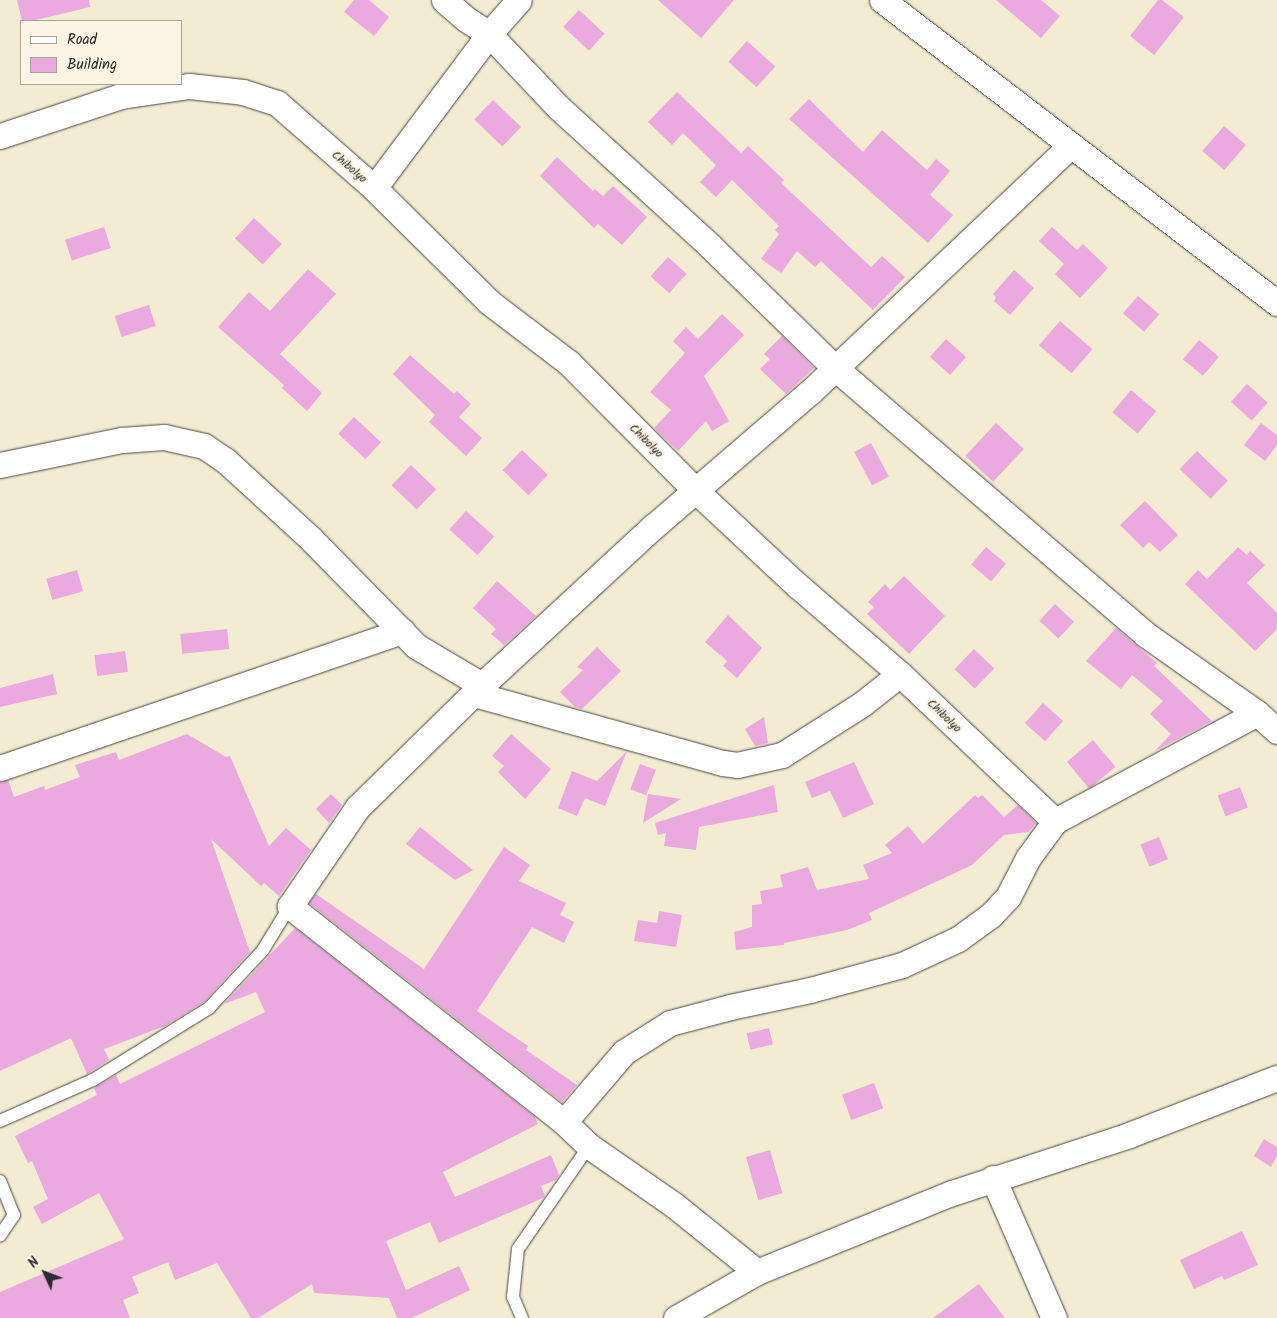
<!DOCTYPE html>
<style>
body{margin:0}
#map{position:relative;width:1277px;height:1318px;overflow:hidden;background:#f3ecd3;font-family:Kalam,sans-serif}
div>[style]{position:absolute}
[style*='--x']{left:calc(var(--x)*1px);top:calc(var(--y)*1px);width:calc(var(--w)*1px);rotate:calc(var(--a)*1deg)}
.building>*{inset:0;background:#eaa9df;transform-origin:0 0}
.roads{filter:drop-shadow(0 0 1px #494844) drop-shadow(0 0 1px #494844)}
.lane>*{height:12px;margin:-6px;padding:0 6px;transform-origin:6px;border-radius:6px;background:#fff}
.street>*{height:25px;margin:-12.5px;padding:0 12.5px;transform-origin:12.5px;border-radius:12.5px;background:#fff}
span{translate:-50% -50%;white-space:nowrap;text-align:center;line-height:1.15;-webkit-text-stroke:5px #fcf5e5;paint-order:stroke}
.street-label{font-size:12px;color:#2b2b2b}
.legend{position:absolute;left:20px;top:20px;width:162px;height:65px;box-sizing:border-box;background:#fcf5e5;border:1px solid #a8a49b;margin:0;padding:6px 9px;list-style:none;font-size:15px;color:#2b2b2b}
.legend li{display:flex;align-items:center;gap:10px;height:25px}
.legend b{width:25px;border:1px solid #a8a49b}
.north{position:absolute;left:20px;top:1248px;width:50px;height:50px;-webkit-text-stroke:4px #fcf5e5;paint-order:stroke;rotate:313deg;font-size:14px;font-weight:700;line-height:20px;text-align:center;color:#2b2b2b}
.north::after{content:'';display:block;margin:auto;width:18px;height:22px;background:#2b2b2b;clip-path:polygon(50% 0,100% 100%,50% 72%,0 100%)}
</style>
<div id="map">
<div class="building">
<i style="clip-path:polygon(17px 0,89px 0,90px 7px,32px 21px,22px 21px)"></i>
<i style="clip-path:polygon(354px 0,369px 0,389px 17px,374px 36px,344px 12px)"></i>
<i style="clip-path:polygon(658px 0,734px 0,701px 38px)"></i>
<i style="clip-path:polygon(996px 0,1041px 0,1060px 16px,1041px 38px)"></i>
<i style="clip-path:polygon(1158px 0,1162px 0,1184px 17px,1154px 55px,1130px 36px)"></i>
<i style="left:579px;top:10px;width:35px;height:23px;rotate:43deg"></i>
<i style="left:747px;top:41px;width:38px;height:28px;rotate:42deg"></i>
<i style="clip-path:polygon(677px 92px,741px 153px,748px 146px,784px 180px,781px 183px,871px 267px,882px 256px,905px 277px,873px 310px,821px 261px,815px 267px,797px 251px,781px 273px,761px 259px,779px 234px,775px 230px,779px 226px,732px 180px,716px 197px,700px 182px,716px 165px,683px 133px,672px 145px,648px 122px)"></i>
<i style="clip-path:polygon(809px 99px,863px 152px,882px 130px,927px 170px,936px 159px,950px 171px,930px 195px,953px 215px,928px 243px,789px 119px)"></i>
<i style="left:493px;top:100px;width:39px;height:27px;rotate:44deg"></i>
<i style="left:1224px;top:126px;width:29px;height:33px;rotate:41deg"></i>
<i style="clip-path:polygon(557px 157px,593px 191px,595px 189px,603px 196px,613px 186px,647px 217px,622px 245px,598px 224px,594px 228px,540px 176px)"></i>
<i style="left:254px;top:218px;width:38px;height:28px;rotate:43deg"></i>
<i style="left:104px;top:227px;width:22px;height:41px;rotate:72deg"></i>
<i style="clip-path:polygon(1052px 227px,1077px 250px,1083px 244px,1108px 268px,1080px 298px,1055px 274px,1064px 264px,1039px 241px)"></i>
<i style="left:668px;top:257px;width:25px;height:26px;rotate:42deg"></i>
<i style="clip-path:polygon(308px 269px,336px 294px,280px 354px,322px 393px,307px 411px,282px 388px,284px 385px,218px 327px,249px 292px,270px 311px)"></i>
<i style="clip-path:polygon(1014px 270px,1034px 288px,1010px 315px,994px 301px,996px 297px,993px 294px)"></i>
<i style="left:1138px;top:296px;width:28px;height:23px;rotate:41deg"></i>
<i style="left:149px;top:305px;width:22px;height:36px;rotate:72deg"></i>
<i style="clip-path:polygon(722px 314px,744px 335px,704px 376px,729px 421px,712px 431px,706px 421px,678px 451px,654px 428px,671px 410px,650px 392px,685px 353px,673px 341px,686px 327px,698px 339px)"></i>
<i style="left:1060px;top:321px;width:43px;height:32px;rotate:41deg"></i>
<i style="clip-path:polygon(782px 336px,814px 368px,786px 394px,760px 369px,770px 359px,764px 354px)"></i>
<i style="left:946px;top:339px;width:27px;height:24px;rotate:42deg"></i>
<i style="left:1199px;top:340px;width:26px;height:25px;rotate:40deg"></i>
<i style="clip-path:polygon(410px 355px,454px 394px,457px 391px,471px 404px,459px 417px,482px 438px,466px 456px,429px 422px,435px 415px,393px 374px)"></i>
<i style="left:1247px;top:384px;width:28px;height:24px;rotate:42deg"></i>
<i style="left:1131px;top:390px;width:33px;height:29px;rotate:40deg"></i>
<i style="left:354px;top:417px;width:37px;height:23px;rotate:43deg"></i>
<i style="left:996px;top:423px;width:38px;height:45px;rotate:43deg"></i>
<i style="clip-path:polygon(1261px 423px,1277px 435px,1277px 445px,1265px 461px,1244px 445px)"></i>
<i style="left:871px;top:443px;width:38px;height:19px;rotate:62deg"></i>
<i style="left:522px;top:450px;width:36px;height:28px;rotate:44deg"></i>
<i style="left:1197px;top:451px;width:43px;height:25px;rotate:44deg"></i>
<i style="left:411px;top:465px;width:35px;height:28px;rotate:44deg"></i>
<i style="clip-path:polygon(1145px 501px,1178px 535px,1160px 552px,1149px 542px,1143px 548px,1120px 525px)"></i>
<i style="left:466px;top:511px;width:38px;height:25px;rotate:42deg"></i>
<i style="left:986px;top:547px;width:26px;height:23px;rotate:40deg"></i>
<i style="clip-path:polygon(1238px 547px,1247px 555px,1250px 551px,1265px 565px,1247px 583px,1277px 613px,1277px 629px,1255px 651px,1185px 584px,1198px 570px,1207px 579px)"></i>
<i style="left:77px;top:570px;width:22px;height:32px;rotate:74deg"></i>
<i style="clip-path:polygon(904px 576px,945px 616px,909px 654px,867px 614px,874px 607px,868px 602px,885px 584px,890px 590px)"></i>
<i style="clip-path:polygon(497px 581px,536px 616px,504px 645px,491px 634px,496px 629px,473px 608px)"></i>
<i style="left:1055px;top:604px;width:26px;height:23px;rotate:43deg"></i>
<i style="clip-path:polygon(728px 615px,762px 648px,737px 678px,723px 666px,727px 661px,705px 642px)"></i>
<i style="clip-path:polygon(1116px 628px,1157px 663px,1154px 666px,1212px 721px,1155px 751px,1171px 734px,1150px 714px,1163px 701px,1132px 675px,1121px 689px,1086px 661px)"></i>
<i style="left:227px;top:629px;width:20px;height:47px;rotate:84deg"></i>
<i style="clip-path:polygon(597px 647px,621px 671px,582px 709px,575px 707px,560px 692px,583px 670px,577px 667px)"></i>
<i style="left:974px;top:649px;width:28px;height:28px;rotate:44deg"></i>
<i style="left:125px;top:651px;width:21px;height:31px;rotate:82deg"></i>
<i style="clip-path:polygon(53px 674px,57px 694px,0 707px,0 688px)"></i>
<i style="left:1043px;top:703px;width:27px;height:27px;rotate:42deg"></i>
<i style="clip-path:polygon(764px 717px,768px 743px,755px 746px,745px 729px)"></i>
<i style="clip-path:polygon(187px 734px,226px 757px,230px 756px,269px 846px,286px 828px,311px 850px,279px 896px,264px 883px,261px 886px,211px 839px,250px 952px,204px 1002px,165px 1026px,104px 1049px,109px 1060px,89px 1073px,87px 1074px,71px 1038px,0 1071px,0 782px,8px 780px,14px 797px,44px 786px,45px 790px,80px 777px,75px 765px,116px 752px,119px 760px)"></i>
<i style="clip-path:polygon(511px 734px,551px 769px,525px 799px,498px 772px,504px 766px,492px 756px)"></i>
<i style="left:1093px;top:740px;width:35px;height:34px;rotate:50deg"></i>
<i style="clip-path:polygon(627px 751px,605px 806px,585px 798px,577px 816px,558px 808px,572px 771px,597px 781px)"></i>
<i style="clip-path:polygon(854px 762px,874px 804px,843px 818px,830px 791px,812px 798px,805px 782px)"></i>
<i style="left:640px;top:764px;width:17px;height:27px;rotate:21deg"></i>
<i style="clip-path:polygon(774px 785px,778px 812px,699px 827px,696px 850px,664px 846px,666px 833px,658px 835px,655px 823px)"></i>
<i style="left:1240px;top:787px;width:22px;height:24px;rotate:69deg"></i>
<i style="clip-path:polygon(331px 794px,342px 805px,329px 823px,316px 809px)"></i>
<i style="clip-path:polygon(648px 794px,681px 799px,643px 823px)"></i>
<i style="clip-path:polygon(975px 795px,978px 798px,982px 795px,1004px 817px,1018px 805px,1036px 823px,1029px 832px,1004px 835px,972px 865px,869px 913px,872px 920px,847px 930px,784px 943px,784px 945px,736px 950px,734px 932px,752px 927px,752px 905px,762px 904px,760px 891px,783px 887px,780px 875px,808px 867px,817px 890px,869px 879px,863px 865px,892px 853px,885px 845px,908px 826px,923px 844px)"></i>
<i style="clip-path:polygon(420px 827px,473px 870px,455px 880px,406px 844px)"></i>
<i style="left:1159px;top:837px;width:24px;height:20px;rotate:68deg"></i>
<i style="clip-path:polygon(504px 847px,530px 865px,519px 881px,566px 903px,560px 915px,574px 922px,564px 943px,532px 927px,477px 1011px,528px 1046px,526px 1050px,577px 1085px,562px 1102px,309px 903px,316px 894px,424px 969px)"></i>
<i style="clip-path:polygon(659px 911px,682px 915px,676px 947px,634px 941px,638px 920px,657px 923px)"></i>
<i style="clip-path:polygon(295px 928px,535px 1117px,538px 1124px,443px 1172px,455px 1197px,551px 1155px,559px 1175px,556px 1180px,541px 1186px,545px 1196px,543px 1198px,439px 1243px,430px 1222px,386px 1241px,406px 1290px,459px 1266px,470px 1290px,412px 1318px,397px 1318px,389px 1298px,314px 1293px,312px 1284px,258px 1318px,251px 1318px,217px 1263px,175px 1280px,168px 1262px,132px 1277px,139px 1293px,123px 1300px,130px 1318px,0 1318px,0 1292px,124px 1239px,99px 1193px,42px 1224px,33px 1207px,48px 1199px,32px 1161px,28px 1163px,15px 1136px,97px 1095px,94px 1088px,116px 1075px,120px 1084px,265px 1012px,256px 992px,224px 1004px)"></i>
<i style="left:769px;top:1028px;width:17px;height:23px;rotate:77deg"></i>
<i style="left:874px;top:1083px;width:27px;height:34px;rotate:70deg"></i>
<i style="clip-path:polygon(1264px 1139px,1277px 1147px,1277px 1156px,1271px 1167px,1254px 1156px)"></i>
<i style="left:770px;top:1150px;width:45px;height:25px;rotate:74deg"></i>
<i style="clip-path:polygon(1242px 1231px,1258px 1265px,1224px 1280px,1222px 1276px,1194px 1289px,1180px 1260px)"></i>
<i style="clip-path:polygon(979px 1284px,1005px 1318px,933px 1318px)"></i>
</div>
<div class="roads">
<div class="lane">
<i style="--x:0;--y:1121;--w:102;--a:-23.8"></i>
<i style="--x:93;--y:1080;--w:137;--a:-31.8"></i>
<i style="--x:209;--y:1008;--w:79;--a:-47"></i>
<i style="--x:263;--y:950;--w:52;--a:-58.5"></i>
<i style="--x:0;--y:1181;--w:37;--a:68"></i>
<i style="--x:14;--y:1215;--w:25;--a:124"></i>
<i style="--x:522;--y:1318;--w:23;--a:-113"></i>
<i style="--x:513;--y:1297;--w:48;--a:-84.1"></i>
<i style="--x:518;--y:1249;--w:125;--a:-55.4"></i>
</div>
<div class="street">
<i style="--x:444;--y:0;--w:29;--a:41"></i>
<i style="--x:466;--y:19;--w:27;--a:33"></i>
<i style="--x:489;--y:34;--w:100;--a:46.6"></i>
<i style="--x:558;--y:107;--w:206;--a:42.4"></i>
<i style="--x:710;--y:246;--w:175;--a:44.3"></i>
<i style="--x:835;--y:368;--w:408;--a:40.6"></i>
<i style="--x:1145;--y:634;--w:137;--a:35.2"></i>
<i style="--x:1257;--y:713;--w:27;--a:42"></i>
<i style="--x:882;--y:0;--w:498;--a:37.5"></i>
<i style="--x:0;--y:136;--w:127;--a:-18.3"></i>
<i style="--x:121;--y:96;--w:69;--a:-8.4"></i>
<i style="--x:189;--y:86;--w:54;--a:6.3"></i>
<i style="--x:243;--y:92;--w:36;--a:18"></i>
<i style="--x:277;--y:103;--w:129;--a:41.2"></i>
<i style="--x:374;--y:188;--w:162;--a:44.7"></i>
<i style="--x:489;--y:302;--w:101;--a:37.3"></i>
<i style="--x:569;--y:363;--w:180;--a:45.2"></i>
<i style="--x:696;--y:491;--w:139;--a:43"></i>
<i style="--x:798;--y:586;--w:135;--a:40.8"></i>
<i style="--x:900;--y:674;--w:214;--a:43.5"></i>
<i style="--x:1055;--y:821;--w:229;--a:-28.1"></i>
<i style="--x:374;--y:188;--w:192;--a:-53.2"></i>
<i style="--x:489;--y:34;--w:45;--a:-48.6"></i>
<i style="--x:0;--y:465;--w:125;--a:-11.6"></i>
<i style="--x:122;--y:440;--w:42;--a:-4.1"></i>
<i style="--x:164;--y:437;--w:41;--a:12.7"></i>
<i style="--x:204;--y:446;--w:27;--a:34"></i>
<i style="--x:226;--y:461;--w:115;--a:42.5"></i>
<i style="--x:311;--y:539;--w:150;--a:45.5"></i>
<i style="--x:416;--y:646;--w:77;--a:30.6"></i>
<i style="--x:474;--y:694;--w:258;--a:15.5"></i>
<i style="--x:723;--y:763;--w:14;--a:8"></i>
<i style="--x:737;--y:765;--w:46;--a:-12.5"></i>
<i style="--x:782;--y:755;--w:95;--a:-32.5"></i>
<i style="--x:862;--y:704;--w:48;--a:-38.3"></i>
<i style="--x:0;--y:768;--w:425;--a:-18.8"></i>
<i style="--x:564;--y:1122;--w:92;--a:-49.4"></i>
<i style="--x:624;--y:1052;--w:54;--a:-32.2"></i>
<i style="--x:670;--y:1023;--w:62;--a:-14.9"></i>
<i style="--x:730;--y:1007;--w:82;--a:-12"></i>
<i style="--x:810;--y:990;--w:95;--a:-15.2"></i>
<i style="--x:902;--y:965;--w:62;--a:-24.9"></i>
<i style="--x:958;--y:939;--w:41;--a:-36"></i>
<i style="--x:991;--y:915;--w:25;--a:-47"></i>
<i style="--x:1008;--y:897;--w:44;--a:-62.9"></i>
<i style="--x:1028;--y:858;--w:46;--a:-53.9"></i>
<i style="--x:993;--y:1178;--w:153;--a:66.5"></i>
<i style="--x:757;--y:1272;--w:107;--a:-141.1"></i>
<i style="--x:674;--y:1205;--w:103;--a:-145.2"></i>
<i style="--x:589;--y:1146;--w:35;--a:-136"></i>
<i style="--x:564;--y:1122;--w:349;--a:-141.8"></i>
<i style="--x:290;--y:906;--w:119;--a:-55.6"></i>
<i style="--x:357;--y:808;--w:175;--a:-44.5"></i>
<i style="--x:482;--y:685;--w:234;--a:-42.8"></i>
<i style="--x:654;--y:526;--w:206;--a:-40.7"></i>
<i style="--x:810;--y:392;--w:359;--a:-43.4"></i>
<i style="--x:676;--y:1318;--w:93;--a:-29.6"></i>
<i style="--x:757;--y:1272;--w:210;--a:-22.1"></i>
<i style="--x:952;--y:1193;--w:186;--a:-18.1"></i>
<i style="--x:1129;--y:1135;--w:159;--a:-21.1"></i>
</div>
</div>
<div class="street-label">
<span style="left:349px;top:167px;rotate:41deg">Chibolyo</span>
<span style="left:646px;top:441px;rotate:45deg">Chibolyo</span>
<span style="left:944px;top:716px;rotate:44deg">Chibolyo</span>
</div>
<ul class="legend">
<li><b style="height:6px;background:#fff"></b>Road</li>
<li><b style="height:14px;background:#eaa9df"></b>Building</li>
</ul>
<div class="north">N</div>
</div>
